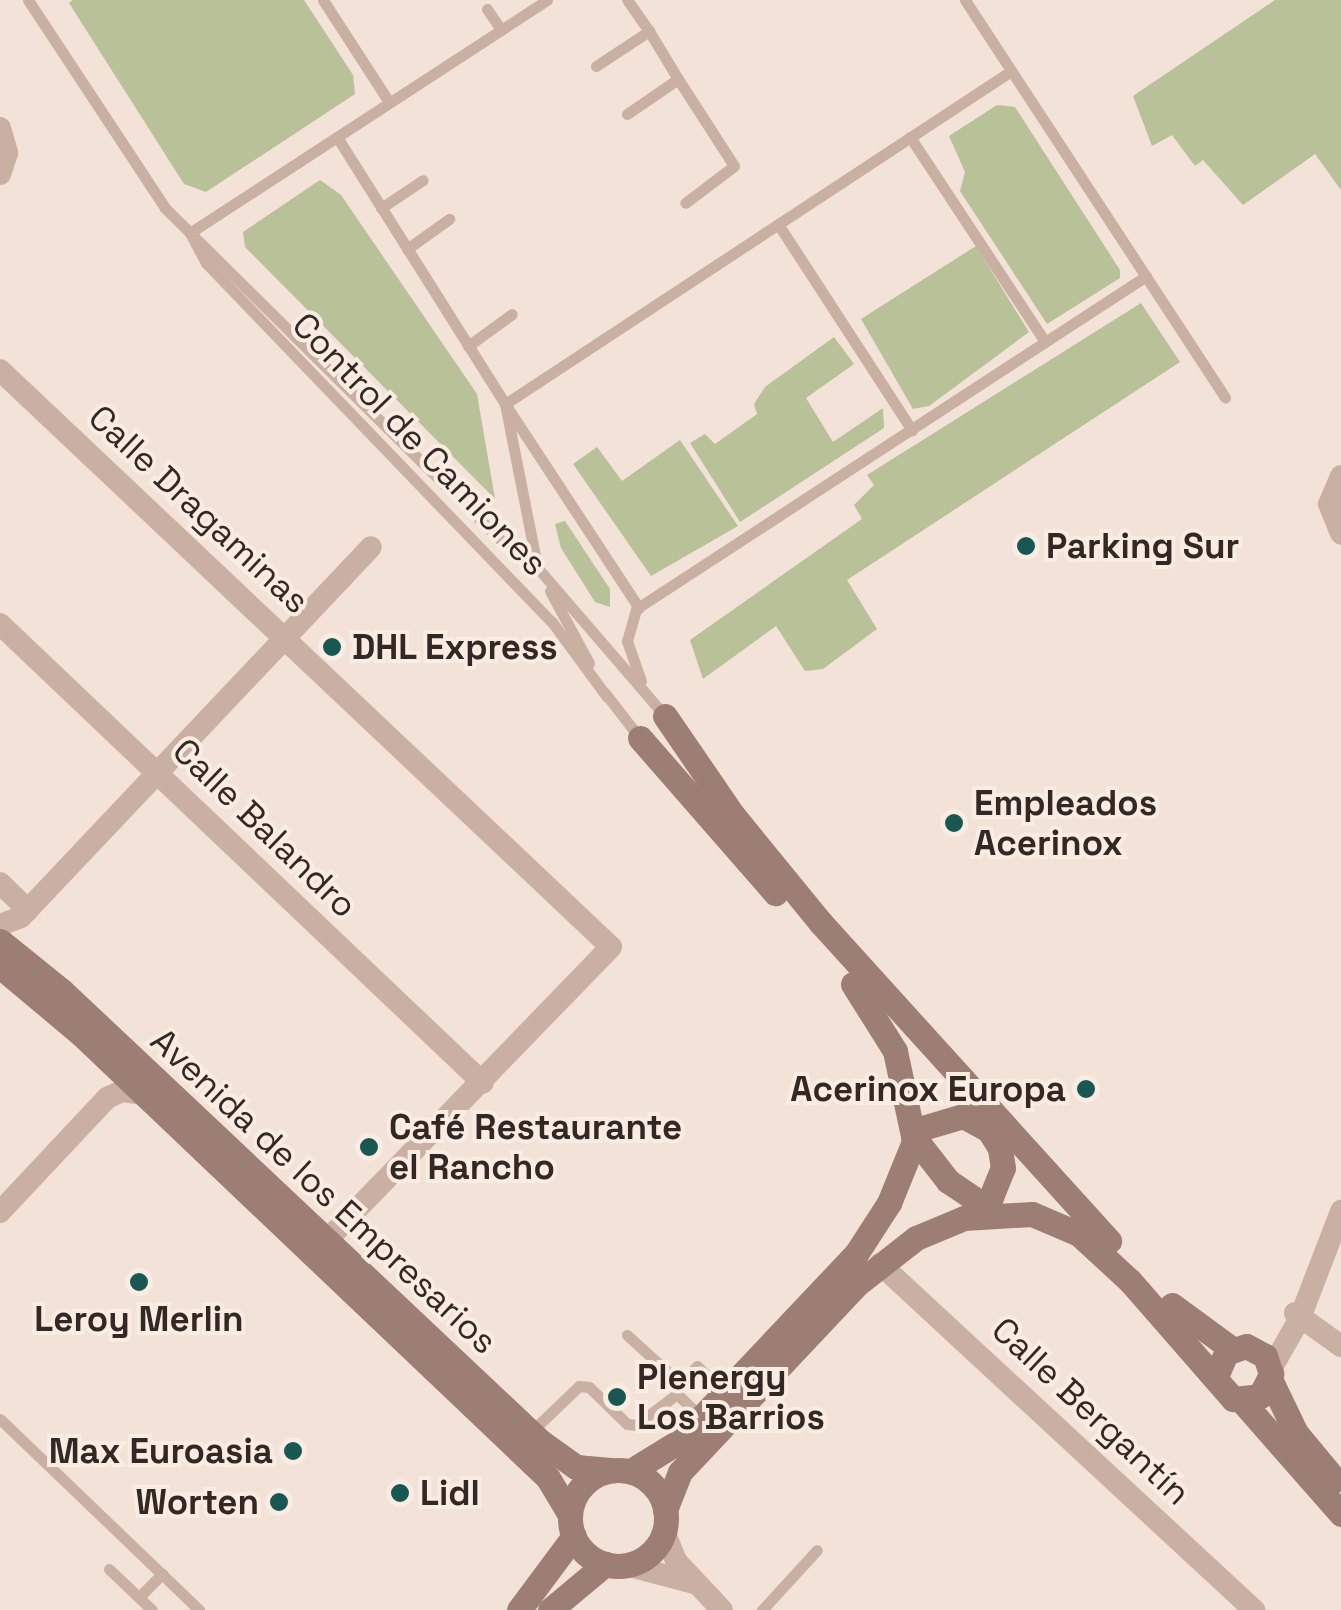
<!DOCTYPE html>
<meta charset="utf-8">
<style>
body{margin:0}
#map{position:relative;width:1341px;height:1610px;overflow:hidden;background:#f2e2d7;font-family:"Space Grotesk",sans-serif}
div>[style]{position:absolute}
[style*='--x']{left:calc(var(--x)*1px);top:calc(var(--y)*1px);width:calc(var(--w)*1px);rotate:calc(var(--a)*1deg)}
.green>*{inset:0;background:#b8c197}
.lane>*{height:11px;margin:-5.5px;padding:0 5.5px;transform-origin:5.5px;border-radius:5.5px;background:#cab0a3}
.street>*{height:22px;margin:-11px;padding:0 11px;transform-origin:11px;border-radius:11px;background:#cab0a3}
.secondary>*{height:25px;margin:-12.5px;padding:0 12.5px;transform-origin:12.5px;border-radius:12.5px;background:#9d7e74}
.secondary>.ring{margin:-12.5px;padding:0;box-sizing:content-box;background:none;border:25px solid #9d7e74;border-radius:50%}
.dots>*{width:28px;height:28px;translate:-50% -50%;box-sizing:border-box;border:5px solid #f9ece3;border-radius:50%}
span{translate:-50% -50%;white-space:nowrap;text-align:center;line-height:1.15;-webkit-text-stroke:8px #f9ece3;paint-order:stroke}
.street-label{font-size:35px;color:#342825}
.poi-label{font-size:35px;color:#342825;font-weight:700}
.left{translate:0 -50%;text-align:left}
.right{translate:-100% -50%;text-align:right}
</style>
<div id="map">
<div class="green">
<i style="clip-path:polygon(73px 0,304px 0,353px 75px,355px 94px,206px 192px,184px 184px,69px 3px)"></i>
<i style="clip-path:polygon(1275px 0,1341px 0,1341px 190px,1315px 154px,1243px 205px,1203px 160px,1195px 166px,1172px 135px,1152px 146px,1133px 96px)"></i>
<i style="clip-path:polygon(997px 105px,1015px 107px,1120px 270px,1120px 278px,1047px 324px,960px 191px,965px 172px,949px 136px)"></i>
<i style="clip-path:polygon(320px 180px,341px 195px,477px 394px,495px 499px,245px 247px,243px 232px)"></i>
<i style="clip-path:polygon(976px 246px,1029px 332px,929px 406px,913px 409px,861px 319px)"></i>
<i style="clip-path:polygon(1141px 303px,1180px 362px,847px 580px,877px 629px,823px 669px,805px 671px,776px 626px,703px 679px,690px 640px,862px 519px,854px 505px,874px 485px,867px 475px)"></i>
<i style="clip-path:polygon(834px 337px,854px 364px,806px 398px,833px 442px,883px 408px,884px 428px,740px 522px,690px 443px,705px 434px,715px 444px,757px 414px,754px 404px,765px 387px)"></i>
<i style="clip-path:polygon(680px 440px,738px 526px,651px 576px,573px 464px,597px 447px,622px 481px)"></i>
<i style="clip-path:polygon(565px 521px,610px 589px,610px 607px,595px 602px,561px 548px,555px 524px)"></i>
</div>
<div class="lane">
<i style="--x:28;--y:0;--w:249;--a:56.6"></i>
<i style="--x:165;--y:208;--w:474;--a:44.7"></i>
<i style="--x:502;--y:541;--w:42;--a:36.3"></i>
<i style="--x:536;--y:566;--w:198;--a:49.3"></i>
<i style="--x:323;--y:0;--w:121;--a:57.1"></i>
<i style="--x:547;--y:0;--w:426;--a:146.9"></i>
<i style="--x:190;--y:233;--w:34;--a:62"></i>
<i style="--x:206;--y:263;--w:499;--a:46.1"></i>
<i style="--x:552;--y:622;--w:93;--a:53.7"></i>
<i style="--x:965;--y:0;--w:475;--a:56.8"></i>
<i style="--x:487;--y:9;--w:25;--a:56"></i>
<i style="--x:596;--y:66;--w:64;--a:-33.4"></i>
<i style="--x:649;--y:31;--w:38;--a:-125"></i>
<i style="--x:678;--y:79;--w:103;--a:57.2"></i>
<i style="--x:734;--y:166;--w:61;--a:142.9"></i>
<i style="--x:627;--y:114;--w:62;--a:-34.5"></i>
<i style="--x:678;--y:79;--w:56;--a:-121.1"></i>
<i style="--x:337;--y:137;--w:315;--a:57.8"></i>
<i style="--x:505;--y:404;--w:165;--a:78.8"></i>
<i style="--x:910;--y:137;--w:245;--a:56.6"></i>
<i style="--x:381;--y:208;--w:50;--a:-33.7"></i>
<i style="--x:778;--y:224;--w:246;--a:57"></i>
<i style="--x:407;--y:249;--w:52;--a:-35.5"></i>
<i style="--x:468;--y:346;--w:54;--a:-36"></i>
<i style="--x:550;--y:591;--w:82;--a:61.6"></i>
<i style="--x:639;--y:608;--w:244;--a:-123.3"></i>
<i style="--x:505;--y:404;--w:606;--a:-33.35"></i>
<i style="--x:641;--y:681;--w:42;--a:-109.3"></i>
<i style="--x:627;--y:641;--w:33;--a:-74"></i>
<i style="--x:636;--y:609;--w:609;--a:-33.14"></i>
<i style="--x:605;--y:693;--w:56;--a:52.3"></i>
<i style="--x:627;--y:1335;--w:72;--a:42.2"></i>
<i style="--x:680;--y:1383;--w:24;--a:-45"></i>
<i style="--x:697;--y:1366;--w:38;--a:45"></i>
<i style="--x:0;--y:1419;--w:276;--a:43.8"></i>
<i style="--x:531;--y:1432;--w:66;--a:-43.8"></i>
<i style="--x:579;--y:1386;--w:10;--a:6"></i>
<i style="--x:589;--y:1387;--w:53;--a:44.2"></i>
<i style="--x:627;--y:1424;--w:9;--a:6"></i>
<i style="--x:636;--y:1425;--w:51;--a:-37.1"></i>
<i style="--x:677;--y:1394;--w:33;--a:44"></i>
<i style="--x:109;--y:1569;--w:59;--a:43.6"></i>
<i style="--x:139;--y:1597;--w:33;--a:-45"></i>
<i style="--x:762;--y:1610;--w:81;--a:-47.5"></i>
</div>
<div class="street">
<i style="--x:0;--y:128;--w:26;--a:74"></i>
<i style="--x:7;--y:153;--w:22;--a:108"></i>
<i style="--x:0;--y:370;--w:840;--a:43.36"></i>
<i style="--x:611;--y:947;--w:409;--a:134.1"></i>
<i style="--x:1341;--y:476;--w:30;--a:113"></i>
<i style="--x:1329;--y:504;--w:32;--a:68"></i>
<i style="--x:0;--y:624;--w:666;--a:43.54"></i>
<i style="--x:0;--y:883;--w:39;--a:44"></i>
<i style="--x:0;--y:925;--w:22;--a:-21"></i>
<i style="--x:21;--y:917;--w:509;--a:-46.59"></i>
<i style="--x:0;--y:1212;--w:156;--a:-46.8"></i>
<i style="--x:107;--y:1098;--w:17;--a:-25"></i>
<i style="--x:122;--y:1091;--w:21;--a:8"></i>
<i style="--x:880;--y:1264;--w:510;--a:42.77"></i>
<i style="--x:1295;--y:1313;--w:57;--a:35.7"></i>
<i style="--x:1271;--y:1369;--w:59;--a:-60.4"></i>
<i style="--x:1300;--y:1318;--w:115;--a:-69"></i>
<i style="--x:664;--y:1531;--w:32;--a:68"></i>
<i style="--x:676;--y:1561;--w:67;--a:46.8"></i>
<i style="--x:626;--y:1565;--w:70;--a:14.8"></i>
</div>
<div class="secondary">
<i style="--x:665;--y:716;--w:119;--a:55.6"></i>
<i style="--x:732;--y:814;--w:141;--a:50.8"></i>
<i style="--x:821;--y:923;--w:429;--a:47.8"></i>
<i style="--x:640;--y:738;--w:206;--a:48.9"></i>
<i style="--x:0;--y:941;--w:80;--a:38.9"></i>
<i style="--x:62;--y:991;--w:658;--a:43.28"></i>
<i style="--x:541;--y:1442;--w:43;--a:35.5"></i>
<i style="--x:576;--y:1467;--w:34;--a:5"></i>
<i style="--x:0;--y:966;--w:106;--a:40"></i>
<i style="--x:81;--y:1034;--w:644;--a:43.55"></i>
<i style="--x:548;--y:1478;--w:43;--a:59.3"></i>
<i style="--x:853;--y:984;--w:79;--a:57.9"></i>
<i style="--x:895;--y:1051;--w:87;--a:78"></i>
<i style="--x:913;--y:1136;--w:57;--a:52.1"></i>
<i style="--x:948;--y:1181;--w:55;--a:34"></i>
<i style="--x:972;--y:1213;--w:25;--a:-40"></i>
<i style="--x:991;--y:1197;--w:31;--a:-68"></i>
<i style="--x:1003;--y:1168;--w:20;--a:-99"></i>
<i style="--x:1000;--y:1148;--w:28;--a:-122"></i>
<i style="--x:1172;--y:1305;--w:74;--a:36.3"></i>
<i style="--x:1270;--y:1379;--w:60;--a:64.3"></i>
<i style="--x:1296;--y:1433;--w:61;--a:50.3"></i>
<i style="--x:1241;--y:1400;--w:152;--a:48.7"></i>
<i class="ring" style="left:570px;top:1470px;width:71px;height:71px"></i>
<i style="--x:631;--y:1471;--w:55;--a:-31.7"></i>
<i style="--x:678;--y:1442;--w:259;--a:-46.6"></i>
<i style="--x:856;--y:1254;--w:61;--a:-57.1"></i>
<i style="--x:889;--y:1203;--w:80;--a:-67.9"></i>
<i style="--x:919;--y:1129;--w:46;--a:-16.5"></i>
<i style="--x:963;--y:1116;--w:42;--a:28.4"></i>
<i style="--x:665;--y:1510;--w:41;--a:-68.5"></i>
<i style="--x:680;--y:1472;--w:257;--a:-46.7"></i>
<i style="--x:856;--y:1285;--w:76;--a:-38.1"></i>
<i style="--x:916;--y:1238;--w:52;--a:-22.6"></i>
<i style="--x:964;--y:1218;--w:68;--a:-3.4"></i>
<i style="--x:1032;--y:1214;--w:51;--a:23.1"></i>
<i style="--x:1079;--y:1234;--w:69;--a:42.7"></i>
<i style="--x:1130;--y:1281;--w:157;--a:48.9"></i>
<i style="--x:1233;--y:1399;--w:27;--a:-6"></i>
<i style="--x:1260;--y:1396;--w:25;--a:-63"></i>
<i style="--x:1271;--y:1374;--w:19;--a:-108"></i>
<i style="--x:1265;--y:1356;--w:21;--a:-152"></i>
<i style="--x:1246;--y:1346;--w:21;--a:161"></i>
<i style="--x:1226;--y:1353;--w:23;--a:113"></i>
<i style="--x:519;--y:1610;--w:92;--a:-53.4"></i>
<i style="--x:550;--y:1610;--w:72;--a:-39.9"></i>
</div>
<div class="dots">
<i style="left:1026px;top:546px;background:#195753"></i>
<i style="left:332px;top:647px;background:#195753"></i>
<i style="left:954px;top:823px;background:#195753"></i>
<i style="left:1086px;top:1089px;background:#195753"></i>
<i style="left:369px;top:1147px;background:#195753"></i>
<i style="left:139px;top:1282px;background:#195753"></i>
<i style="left:617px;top:1397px;background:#195753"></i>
<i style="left:293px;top:1451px;background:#195753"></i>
<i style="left:400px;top:1493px;background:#195753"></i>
<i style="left:279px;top:1502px;background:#195753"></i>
</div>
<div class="street-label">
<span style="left:420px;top:444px;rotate:46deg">Control de Camiones</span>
<span style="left:199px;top:509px;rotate:43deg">Calle Dragaminas</span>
<span style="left:265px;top:828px;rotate:44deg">Calle Balandro</span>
<span style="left:324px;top:1191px;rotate:43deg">Avenida de los Empresarios</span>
<span style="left:1091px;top:1411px;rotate:43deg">Calle Bergantín</span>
</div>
<div class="poi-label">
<span class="left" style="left:1046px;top:546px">Parking Sur</span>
<span class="left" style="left:352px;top:647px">DHL Express</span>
<span class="left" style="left:974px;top:823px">Empleados<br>Acerinox</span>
<span class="right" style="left:1066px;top:1089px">Acerinox Europa</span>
<span class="left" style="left:389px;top:1147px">Café Restaurante<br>el Rancho</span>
<span style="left:139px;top:1319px">Leroy Merlin</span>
<span class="left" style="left:637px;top:1397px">Plenergy<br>Los Barrios</span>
<span class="right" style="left:273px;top:1451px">Max Euroasia</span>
<span class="left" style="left:420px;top:1493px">Lidl</span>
<span class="right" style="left:259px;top:1502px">Worten</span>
</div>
</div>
